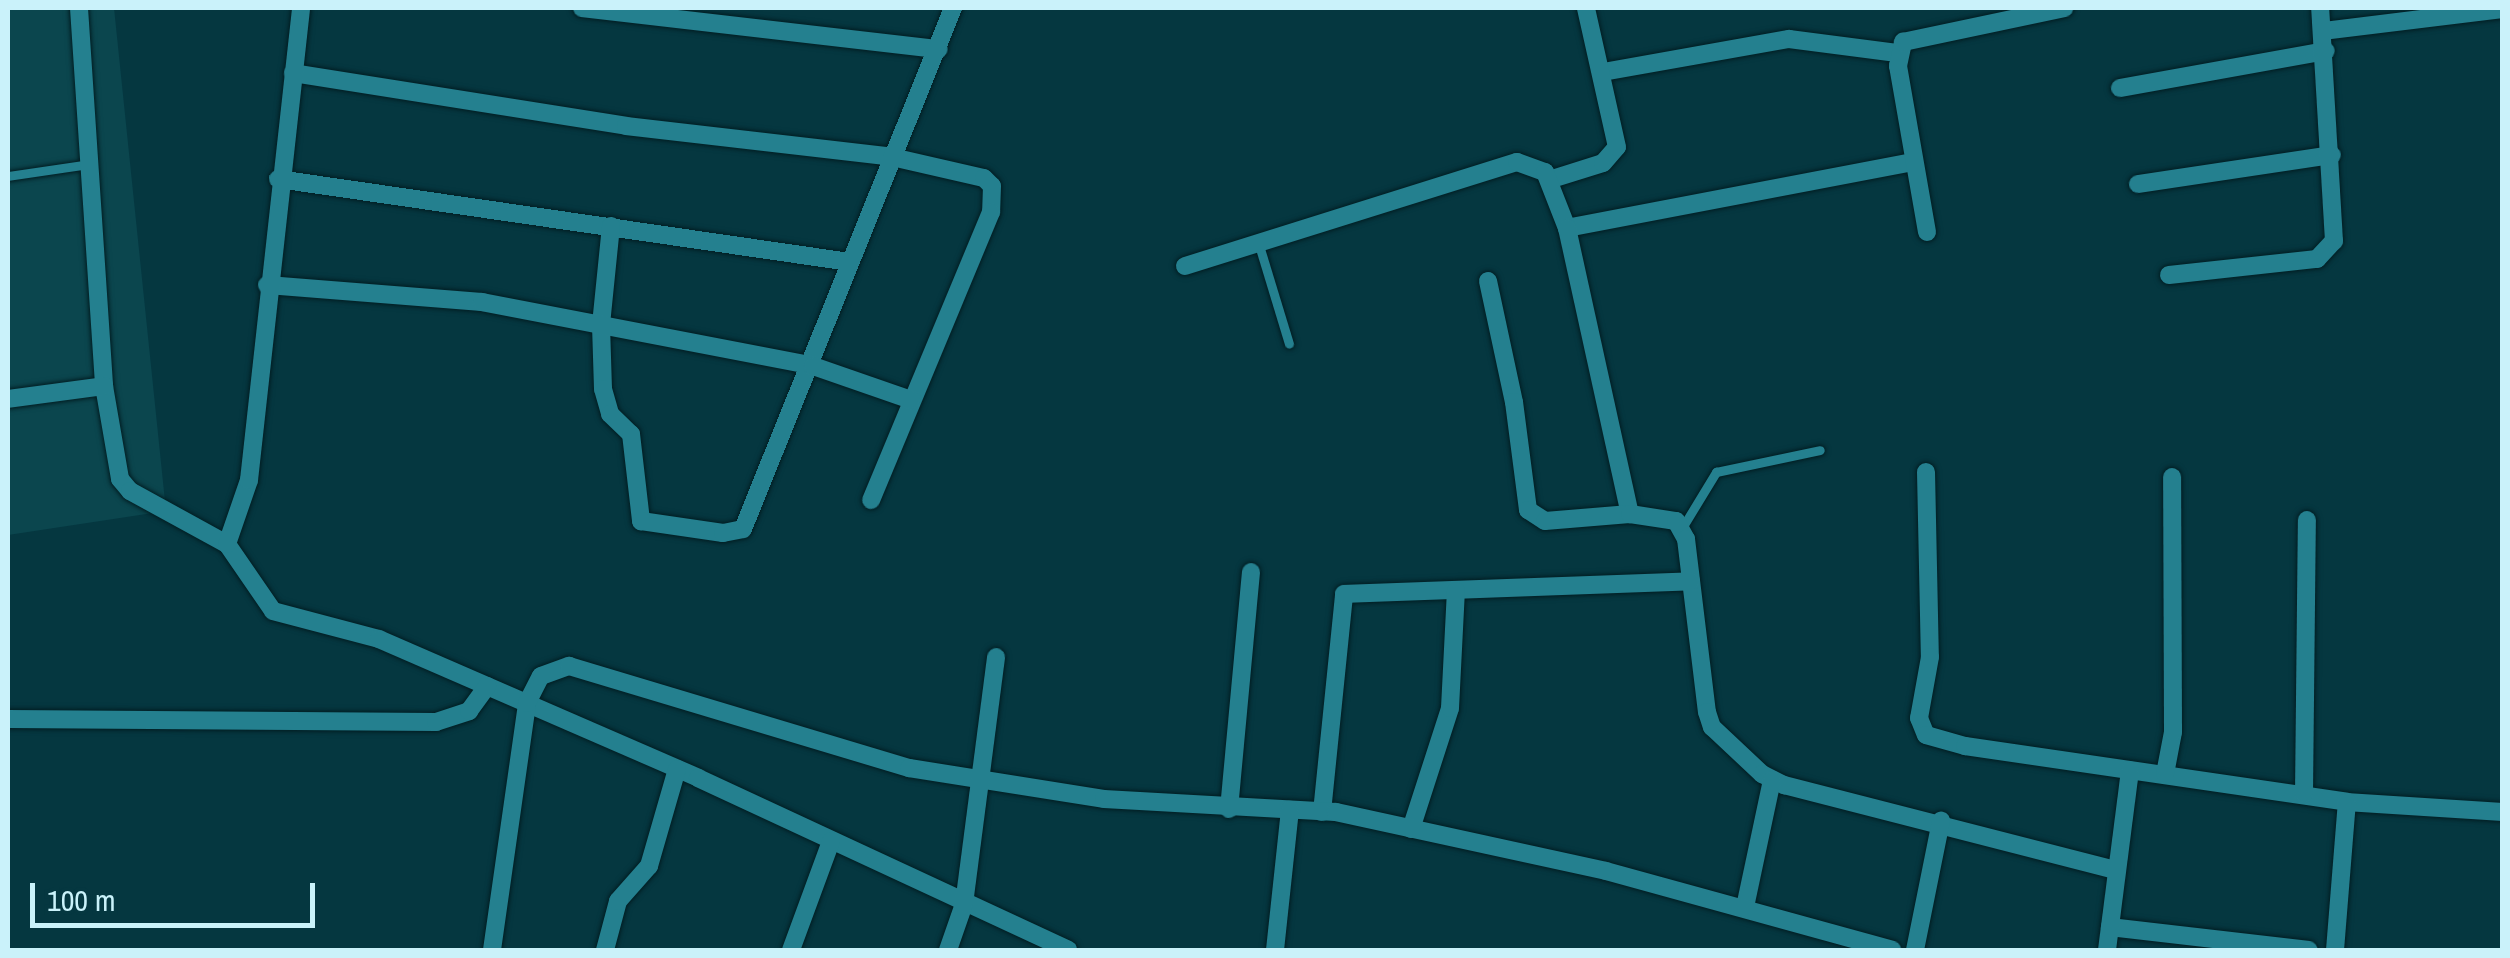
<!DOCTYPE html>
<style>
body{margin:0}
#map{position:relative;width:2510px;height:958px;overflow:hidden;background:#053740;font-family:"Archivo Narrow",sans-serif}
div>[style]{position:absolute}
[style*='--x']{left:calc(var(--x)*1px);top:calc(var(--y)*1px);width:calc(var(--w)*1px);rotate:calc(var(--a)*1deg)}
.built>*{inset:0;background:#0b464e}
.roads{filter:drop-shadow(0 0 2px #021d22) drop-shadow(0 0 2px #021d22)}
.service>*{height:9px;margin:-4.5px;padding:0 4.5px;transform-origin:4.5px;border-radius:4.5px;background:#24808f}
.minor>*{height:18px;margin:-9px;padding:0 9px;transform-origin:9px;border-radius:9px;background:#24808f}
span{translate:-50% -50%;white-space:nowrap;text-align:center;line-height:1.15;-webkit-text-stroke:10px #053740;paint-order:stroke}
.frame{position:absolute;inset:0;border:10px solid #caf2fa;pointer-events:none}
.scale{position:absolute;left:30px;top:883px;width:285px;height:45px;box-sizing:border-box;border:5px solid #caf2fa;border-top:0;padding-left:12px;font-size:30px;line-height:35px;white-space:nowrap;color:#caf2fa;-webkit-text-stroke:8px #053740;paint-order:stroke}
</style>
<div id="map">
<div class="built">
<i style="clip-path:polygon(8px 8px,114px 8px,166px 511px,8px 535px)"></i>
</div>
<div class="roads">
<div class="service">
<i style="--x:8;--y:176;--w:82;--a:-8.4"></i>
<i style="--x:1259;--y:245;--w:103;--a:73.1"></i>
<i style="--x:1682;--y:528;--w:66;--a:-58.7"></i>
<i style="--x:1716;--y:472;--w:106;--a:-11.9"></i>
</div>
<div class="minor">
<i style="--x:79;--y:8;--w:379;--a:86.2"></i>
<i style="--x:104;--y:386;--w:94;--a:80.2"></i>
<i style="--x:120;--y:479;--w:16;--a:50"></i>
<i style="--x:130;--y:491;--w:111;--a:28.7"></i>
<i style="--x:227;--y:544;--w:81;--a:55.5"></i>
<i style="--x:273;--y:611;--w:110;--a:14.8"></i>
<i style="--x:379;--y:639;--w:348;--a:23.5"></i>
<i style="--x:698;--y:778;--w:408;--a:24.9"></i>
<i style="--x:582;--y:8;--w:359;--a:6.6"></i>
<i style="--x:2323;--y:31;--w:180;--a:-7"></i>
<i style="--x:1603;--y:72;--w:189;--a:-10.1"></i>
<i style="--x:1789;--y:39;--w:109;--a:7.4"></i>
<i style="--x:293;--y:73;--w:337;--a:9"></i>
<i style="--x:626;--y:126;--w:268;--a:6.6"></i>
<i style="--x:892;--y:157;--w:94;--a:12.9"></i>
<i style="--x:984;--y:178;--w:11;--a:45"></i>
<i style="--x:992;--y:186;--w:26;--a:92"></i>
<i style="--x:991;--y:212;--w:312;--a:112.6"></i>
<i style="--x:2120;--y:88;--w:209;--a:-10.2"></i>
<i style="--x:278;--y:179;--w:578;--a:8.26"></i>
<i style="--x:1552;--y:179;--w:53;--a:-17.4"></i>
<i style="--x:1603;--y:163;--w:21;--a:-49"></i>
<i style="--x:1617;--y:147;--w:142;--a:-102.6"></i>
<i style="--x:2138;--y:184;--w:196;--a:-8.5"></i>
<i style="--x:611;--y:226;--w:100;--a:95.8"></i>
<i style="--x:601;--y:325;--w:64;--a:88.2"></i>
<i style="--x:603;--y:389;--w:26;--a:74"></i>
<i style="--x:610;--y:414;--w:29;--a:44"></i>
<i style="--x:631;--y:434;--w:88;--a:83.4"></i>
<i style="--x:641;--y:521;--w:83;--a:8.3"></i>
<i style="--x:723;--y:533;--w:20;--a:-11"></i>
<i style="--x:743;--y:529;--w:562;--a:-68.05"></i>
<i style="--x:1567;--y:228;--w:353;--a:-10.8"></i>
<i style="--x:1927;--y:232;--w:169;--a:-99.9"></i>
<i style="--x:1898;--y:66;--w:25;--a:-78"></i>
<i style="--x:1903;--y:42;--w:165;--a:-11.9"></i>
<i style="--x:1185;--y:266;--w:348;--a:-17.4"></i>
<i style="--x:1517;--y:162;--w:30;--a:20"></i>
<i style="--x:1545;--y:172;--w:60;--a:68.6"></i>
<i style="--x:1567;--y:228;--w:293;--a:77.6"></i>
<i style="--x:2169;--y:275;--w:149;--a:-6.2"></i>
<i style="--x:2317;--y:259;--w:25;--a:-47"></i>
<i style="--x:2334;--y:241;--w:233;--a:-93.4"></i>
<i style="--x:1488;--y:281;--w:124;--a:77.9"></i>
<i style="--x:1514;--y:402;--w:109;--a:82.6"></i>
<i style="--x:1528;--y:510;--w:20;--a:33"></i>
<i style="--x:1545;--y:521;--w:85;--a:-4.7"></i>
<i style="--x:1630;--y:514;--w:47;--a:8.7"></i>
<i style="--x:1676;--y:521;--w:21;--a:61"></i>
<i style="--x:1686;--y:539;--w:174;--a:83.1"></i>
<i style="--x:1707;--y:712;--w:16;--a:72"></i>
<i style="--x:1712;--y:727;--w:69;--a:43.2"></i>
<i style="--x:1762;--y:774;--w:25;--a:27"></i>
<i style="--x:1784;--y:785;--w:343;--a:14.4"></i>
<i style="--x:267;--y:285;--w:216;--a:4.5"></i>
<i style="--x:482;--y:302;--w:337;--a:10.9"></i>
<i style="--x:813;--y:366;--w:104;--a:19.1"></i>
<i style="--x:8;--y:399;--w:97;--a:-7.7"></i>
<i style="--x:1926;--y:472;--w:185;--a:88.8"></i>
<i style="--x:1930;--y:657;--w:62;--a:100.2"></i>
<i style="--x:1919;--y:718;--w:18;--a:68"></i>
<i style="--x:1926;--y:735;--w:41;--a:15.8"></i>
<i style="--x:1965;--y:746;--w:386;--a:8.3"></i>
<i style="--x:2347;--y:802;--w:155;--a:3.7"></i>
<i style="--x:227;--y:544;--w:68;--a:-71"></i>
<i style="--x:249;--y:480;--w:475;--a:-83.7"></i>
<i style="--x:8;--y:719;--w:428;--a:0.4"></i>
<i style="--x:436;--y:722;--w:35;--a:-18"></i>
<i style="--x:469;--y:711;--w:31;--a:-54"></i>
<i style="--x:2165;--y:774;--w:43;--a:-79.2"></i>
<i style="--x:2173;--y:732;--w:255;--a:-90.2"></i>
<i style="--x:2304;--y:794;--w:274;--a:-89.4"></i>
<i style="--x:1229;--y:809;--w:238;--a:-84.7"></i>
<i style="--x:1322;--y:812;--w:219;--a:-84.2"></i>
<i style="--x:1344;--y:594;--w:347;--a:-2.1"></i>
<i style="--x:1411;--y:829;--w:127;--a:-72.1"></i>
<i style="--x:1450;--y:708;--w:117;--a:-87.1"></i>
<i style="--x:1745;--y:907;--w:130;--a:-78"></i>
<i style="--x:2110;--y:927;--w:200;--a:6.6"></i>
<i style="--x:492;--y:950;--w:249;--a:-81.9"></i>
<i style="--x:527;--y:703;--w:30;--a:-63"></i>
<i style="--x:541;--y:676;--w:30;--a:-20"></i>
<i style="--x:569;--y:666;--w:355;--a:16.7"></i>
<i style="--x:909;--y:768;--w:197;--a:9"></i>
<i style="--x:1104;--y:799;--w:232;--a:3.2"></i>
<i style="--x:1336;--y:812;--w:276;--a:12.3"></i>
<i style="--x:1606;--y:871;--w:297;--a:15.4"></i>
<i style="--x:605;--y:950;--w:51;--a:-75.1"></i>
<i style="--x:618;--y:901;--w:47;--a:-48.5"></i>
<i style="--x:649;--y:866;--w:101;--a:-73.9"></i>
<i style="--x:791;--y:950;--w:116;--a:-69.8"></i>
<i style="--x:948;--y:950;--w:49;--a:-70.8"></i>
<i style="--x:964;--y:904;--w:249;--a:-82.6"></i>
<i style="--x:1275;--y:950;--w:141;--a:-83.9"></i>
<i style="--x:1915;--y:950;--w:132;--a:-78.6"></i>
<i style="--x:2107;--y:950;--w:181;--a:-82.7"></i>
<i style="--x:2335;--y:950;--w:148;--a:-85.4"></i>
</div>
</div>
<div class="frame"></div>
<div class="scale">100 m</div>
</div>
